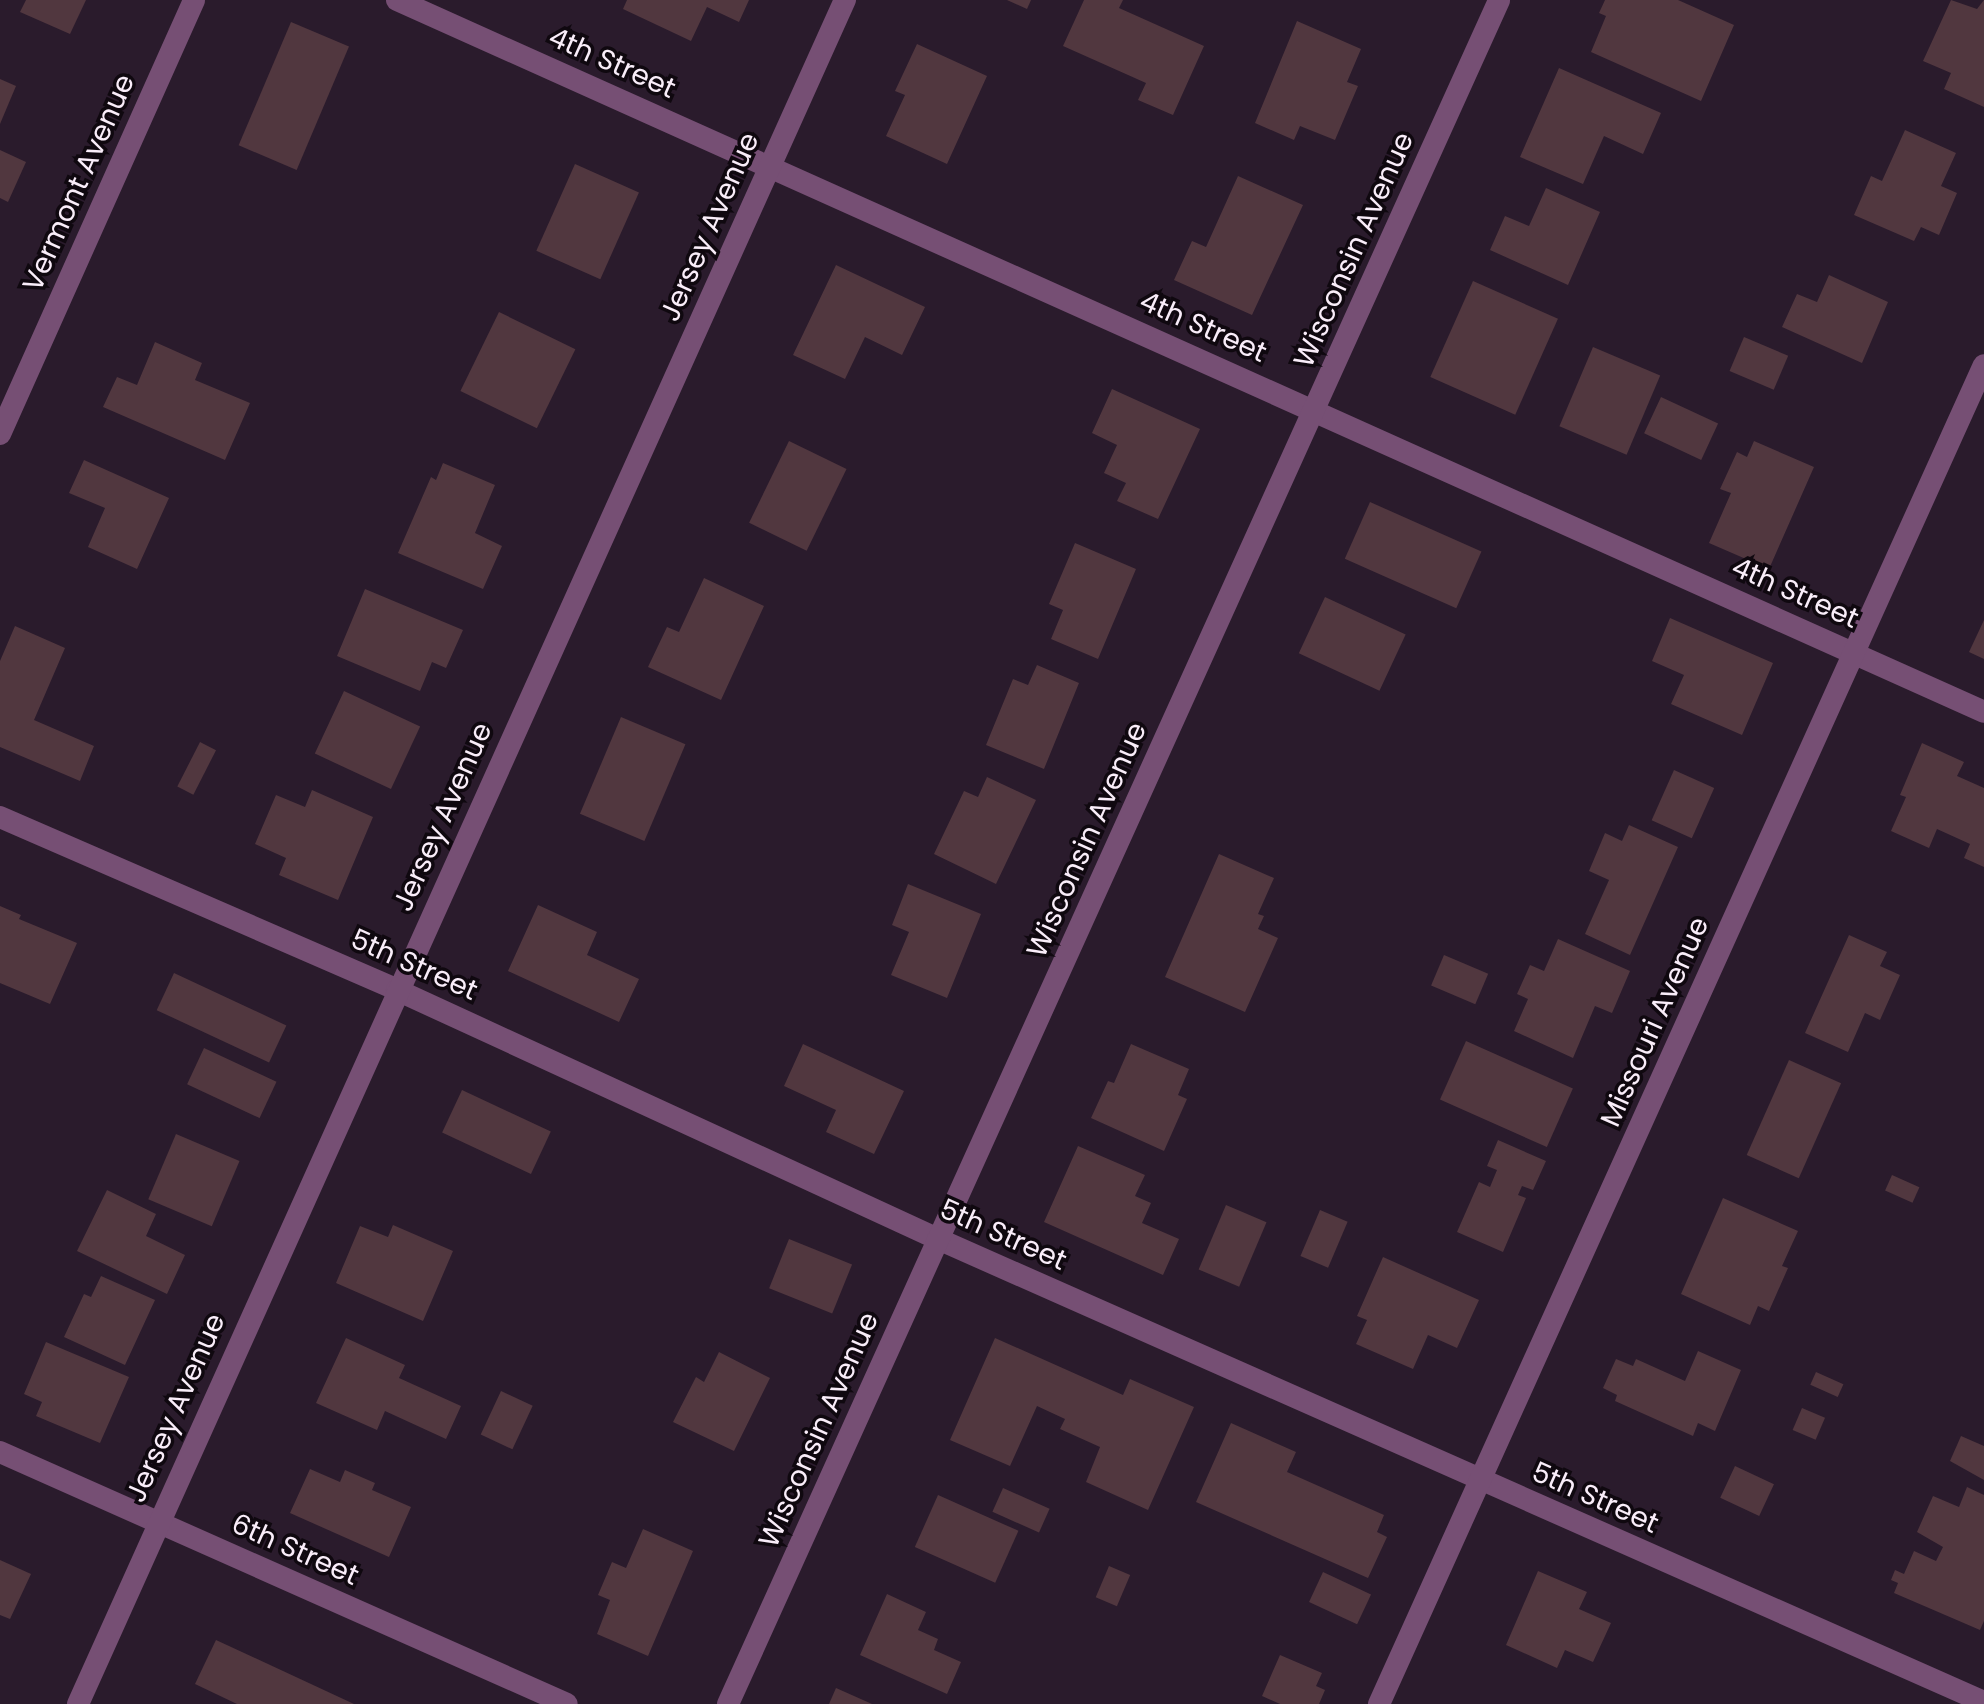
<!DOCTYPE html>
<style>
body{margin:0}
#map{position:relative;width:1984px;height:1704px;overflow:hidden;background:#2a1b2c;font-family:Poppins,sans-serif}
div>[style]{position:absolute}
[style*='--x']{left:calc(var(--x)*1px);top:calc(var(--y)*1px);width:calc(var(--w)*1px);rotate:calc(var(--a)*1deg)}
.building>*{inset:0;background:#51373f;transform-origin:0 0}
.minor>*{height:22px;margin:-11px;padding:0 11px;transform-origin:11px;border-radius:11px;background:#764f74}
.tertiary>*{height:22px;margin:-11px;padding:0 11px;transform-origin:11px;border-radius:11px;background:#764f74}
span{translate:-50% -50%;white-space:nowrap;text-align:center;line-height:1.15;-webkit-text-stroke:7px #0f080f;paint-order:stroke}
.street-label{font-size:28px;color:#f9edf9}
</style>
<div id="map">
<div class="building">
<i style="clip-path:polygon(26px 0,86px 0,70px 34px,20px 12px)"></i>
<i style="clip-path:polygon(627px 0,749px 0,739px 22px,707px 7px,691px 41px,623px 9px)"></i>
<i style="clip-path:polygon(1007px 0,1031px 0,1027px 9px)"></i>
<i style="clip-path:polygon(1084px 0,1123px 0,1119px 8px,1204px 46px,1173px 115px,1138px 100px,1146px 83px,1063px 46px)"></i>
<i style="clip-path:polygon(1605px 0,1678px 0,1734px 25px,1701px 101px,1591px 52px,1606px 16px,1599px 13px)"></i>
<i style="clip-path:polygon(1951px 0,1977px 9px,1984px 0,1984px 107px,1944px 89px,1951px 73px,1923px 61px)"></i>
<i style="clip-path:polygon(1297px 21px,1361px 49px,1347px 82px,1358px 86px,1335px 140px,1300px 126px,1294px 140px,1255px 123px)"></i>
<i style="left:291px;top:22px;width:63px;height:134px;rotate:23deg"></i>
<i style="clip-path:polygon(917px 44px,987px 76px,947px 164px,886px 136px,905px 95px,895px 91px)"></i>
<i style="clip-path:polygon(1559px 68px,1661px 113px,1643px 154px,1604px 136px,1583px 184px,1520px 157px)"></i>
<i style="clip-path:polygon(0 79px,16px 86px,0 124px)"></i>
<i style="clip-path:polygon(1905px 130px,1956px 153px,1941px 186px,1957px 193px,1939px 235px,1921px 227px,1914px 241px,1854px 215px,1871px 176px,1882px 181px)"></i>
<i style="clip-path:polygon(0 150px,26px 162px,8px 202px,0 198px)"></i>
<i style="left:575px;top:164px;width:70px;height:95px;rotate:24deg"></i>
<i style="clip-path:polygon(1238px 176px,1303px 205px,1252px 315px,1174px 280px,1192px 241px,1206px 247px)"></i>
<i style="clip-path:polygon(1546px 188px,1600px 212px,1568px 285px,1490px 250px,1505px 216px,1529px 226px)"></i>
<i style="clip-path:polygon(836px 265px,925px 307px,902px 355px,865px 337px,845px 379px,793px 355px)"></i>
<i style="clip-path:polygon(1829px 275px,1888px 302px,1862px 363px,1782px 327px,1797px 294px,1817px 302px)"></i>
<i style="left:1473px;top:281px;width:93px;height:105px;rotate:24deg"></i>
<i style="left:499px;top:312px;width:85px;height:88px;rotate:26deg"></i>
<i style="left:1744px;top:337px;width:48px;height:37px;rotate:23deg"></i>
<i style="clip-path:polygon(155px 342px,202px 363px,195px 380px,250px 403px,225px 460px,103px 407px,117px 377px,137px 385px)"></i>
<i style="left:1593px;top:347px;width:73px;height:86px;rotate:23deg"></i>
<i style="clip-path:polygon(1112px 389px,1200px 429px,1158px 519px,1117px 501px,1126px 483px,1104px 473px,1117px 445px,1092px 433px)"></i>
<i style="left:1661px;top:397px;width:63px;height:40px;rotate:25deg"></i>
<i style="left:789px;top:441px;width:64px;height:91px;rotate:26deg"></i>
<i style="clip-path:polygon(1754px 441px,1814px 467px,1769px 569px,1709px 543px,1731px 493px,1720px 489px,1737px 452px,1747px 457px)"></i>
<i style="clip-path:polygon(84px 460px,169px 498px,137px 569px,88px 547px,105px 508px,69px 493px)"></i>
<i style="clip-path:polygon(443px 463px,495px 485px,475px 533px,502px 546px,483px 589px,398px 553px,431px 477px,436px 480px)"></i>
<i style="left:1370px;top:502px;width:122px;height:62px;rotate:24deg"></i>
<i style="clip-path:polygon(1075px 543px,1136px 569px,1098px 659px,1051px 639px,1063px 610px,1049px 604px)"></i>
<i style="clip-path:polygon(704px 578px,764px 606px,721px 700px,648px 667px,667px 627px,679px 632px)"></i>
<i style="clip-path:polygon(365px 589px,463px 630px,446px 668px,432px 662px,420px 691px,337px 656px)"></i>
<i style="left:1325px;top:597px;width:89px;height:62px;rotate:25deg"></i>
<i style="clip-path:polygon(1670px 618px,1773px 663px,1742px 735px,1671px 704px,1684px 675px,1652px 661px)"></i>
<i style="clip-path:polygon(1984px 620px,1984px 659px,1969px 652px)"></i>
<i style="clip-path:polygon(15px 626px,65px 648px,34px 720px,94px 746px,80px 781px,0 747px,0 661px)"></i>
<i style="clip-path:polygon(1037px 665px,1079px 683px,1044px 769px,986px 745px,1013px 679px,1028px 685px)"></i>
<i style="left:344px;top:691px;width:84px;height:69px;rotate:25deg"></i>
<i style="left:621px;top:717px;width:70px;height:105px;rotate:23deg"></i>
<i style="left:200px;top:742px;width:18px;height:50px;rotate:27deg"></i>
<i style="clip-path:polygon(1922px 743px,1964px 762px,1957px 776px,1984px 788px,1984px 867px,1964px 858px,1970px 844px,1937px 829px,1929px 848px,1891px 831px,1906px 797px,1900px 795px)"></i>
<i style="left:1674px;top:770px;width:44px;height:55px;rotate:24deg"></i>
<i style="clip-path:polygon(987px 777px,1036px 800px,996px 884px,934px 854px,964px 791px,978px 797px)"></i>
<i style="clip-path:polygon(312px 790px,373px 817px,338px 900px,279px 875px,286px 858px,255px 844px,276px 795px,305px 807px)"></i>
<i style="clip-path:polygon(1629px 825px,1678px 847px,1630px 955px,1585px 934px,1609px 880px,1589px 871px,1605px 833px,1622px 841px)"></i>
<i style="clip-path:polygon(1219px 854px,1274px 878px,1258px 914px,1264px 916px,1258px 929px,1278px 938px,1245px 1012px,1165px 977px)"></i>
<i style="clip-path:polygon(908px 884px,981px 914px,947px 998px,891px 975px,909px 932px,892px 925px)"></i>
<i style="clip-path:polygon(538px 905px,597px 932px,587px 955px,639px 979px,619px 1022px,508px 971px)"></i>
<i style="clip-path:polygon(0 906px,21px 915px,19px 919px,77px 943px,50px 1004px,0 983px)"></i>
<i style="clip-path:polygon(1849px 935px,1887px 952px,1880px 966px,1900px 975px,1880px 1020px,1865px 1013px,1848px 1052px,1805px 1033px)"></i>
<i style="clip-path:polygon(1558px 939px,1630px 971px,1612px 1013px,1595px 1006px,1573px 1058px,1514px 1031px,1528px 999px,1517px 994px,1530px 965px,1544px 971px)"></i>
<i style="left:1444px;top:955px;width:48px;height:33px;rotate:23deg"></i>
<i style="left:174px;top:973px;width:124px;height:41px;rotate:25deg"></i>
<i style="left:1466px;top:1041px;width:117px;height:64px;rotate:24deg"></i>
<i style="clip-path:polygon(803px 1044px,904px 1091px,874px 1154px,826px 1132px,836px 1110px,784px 1086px)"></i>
<i style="clip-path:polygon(1131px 1044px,1189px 1069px,1178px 1095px,1187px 1099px,1164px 1151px,1091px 1118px,1108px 1081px,1114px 1083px)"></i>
<i style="left:204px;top:1048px;width:80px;height:40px;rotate:25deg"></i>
<i style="left:1789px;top:1060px;width:57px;height:104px;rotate:24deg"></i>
<i style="left:462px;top:1090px;width:98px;height:47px;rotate:25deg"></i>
<i style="left:176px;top:1134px;width:69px;height:71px;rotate:23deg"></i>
<i style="clip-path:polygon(1498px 1140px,1546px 1161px,1533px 1190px,1522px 1186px,1518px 1195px,1526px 1198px,1503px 1252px,1457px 1232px,1479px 1182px,1490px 1187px,1497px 1170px,1487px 1166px)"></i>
<i style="clip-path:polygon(1078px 1146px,1145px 1175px,1135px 1196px,1151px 1203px,1142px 1223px,1179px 1239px,1163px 1275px,1044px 1222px)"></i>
<i style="left:1892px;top:1175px;width:30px;height:17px;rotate:24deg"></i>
<i style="clip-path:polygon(107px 1190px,156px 1214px,146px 1236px,185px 1255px,167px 1294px,77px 1251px)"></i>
<i style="clip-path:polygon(1723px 1198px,1798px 1231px,1782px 1266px,1788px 1268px,1769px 1311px,1758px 1306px,1750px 1325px,1681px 1294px)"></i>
<i style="left:1226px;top:1205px;width:44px;height:70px;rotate:23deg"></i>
<i style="left:1320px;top:1210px;width:30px;height:50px;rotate:23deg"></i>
<i style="clip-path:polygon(393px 1225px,453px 1251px,423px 1321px,336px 1283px,360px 1226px,388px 1237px)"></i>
<i style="left:789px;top:1239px;width:68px;height:53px;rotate:22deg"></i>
<i style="clip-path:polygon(1383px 1257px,1479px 1300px,1457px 1348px,1428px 1335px,1413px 1369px,1356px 1344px,1367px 1320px,1357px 1316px)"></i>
<i style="clip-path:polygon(101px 1276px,155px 1300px,125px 1365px,64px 1337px,84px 1294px,91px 1297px)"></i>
<i style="clip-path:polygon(346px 1338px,405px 1365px,399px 1378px,461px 1406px,446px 1439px,385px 1411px,377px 1430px,316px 1403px)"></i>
<i style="clip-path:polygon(995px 1338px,1123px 1395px,1130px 1379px,1194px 1407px,1148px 1510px,1086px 1482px,1100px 1447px,1060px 1429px,1065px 1419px,1037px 1406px,1010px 1466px,950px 1440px)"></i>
<i style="clip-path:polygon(46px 1342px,129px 1377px,100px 1443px,36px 1416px,42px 1402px,24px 1394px)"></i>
<i style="clip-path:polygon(1698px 1351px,1741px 1370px,1715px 1431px,1698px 1423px,1693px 1436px,1615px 1401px,1617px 1395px,1603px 1388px,1616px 1359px,1633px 1366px,1636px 1359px,1685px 1381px)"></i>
<i style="clip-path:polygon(719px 1352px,770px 1378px,734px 1451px,673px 1422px,696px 1377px,704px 1382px)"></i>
<i style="left:1816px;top:1372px;width:30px;height:14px;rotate:24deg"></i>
<i style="left:501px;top:1391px;width:35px;height:48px;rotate:25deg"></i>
<i style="left:1802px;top:1408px;width:25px;height:24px;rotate:23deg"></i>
<i style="clip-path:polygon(1231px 1423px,1296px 1452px,1287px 1472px,1384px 1515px,1377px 1532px,1387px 1537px,1368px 1578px,1196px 1502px)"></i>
<i style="clip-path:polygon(1961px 1436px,1984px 1446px,1984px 1480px,1950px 1461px)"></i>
<i style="left:1735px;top:1466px;width:43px;height:35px;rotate:25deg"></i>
<i style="clip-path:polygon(310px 1469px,340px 1482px,345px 1470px,375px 1483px,372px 1490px,411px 1507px,389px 1557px,290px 1513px)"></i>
<i style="clip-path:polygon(1967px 1487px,1984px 1495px,1984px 1621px,1980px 1630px,1894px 1593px,1898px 1583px,1891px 1580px,1895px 1570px,1904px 1574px,1914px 1551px,1936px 1561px,1943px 1547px,1917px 1532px,1933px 1496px,1959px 1507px)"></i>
<i style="left:1003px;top:1488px;width:51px;height:26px;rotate:24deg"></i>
<i style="left:938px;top:1495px;width:88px;height:57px;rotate:24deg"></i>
<i style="clip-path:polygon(643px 1529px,693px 1551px,648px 1656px,597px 1634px,610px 1600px,598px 1595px,612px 1562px,626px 1568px)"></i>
<i style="clip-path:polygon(0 1560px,31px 1574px,10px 1619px,0 1615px)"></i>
<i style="left:1109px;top:1566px;width:23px;height:34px;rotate:23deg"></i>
<i style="clip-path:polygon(1538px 1571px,1587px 1592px,1579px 1609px,1611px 1623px,1593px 1662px,1565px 1650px,1557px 1668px,1506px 1645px)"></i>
<i style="left:1323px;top:1572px;width:53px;height:33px;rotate:25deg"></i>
<i style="clip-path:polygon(887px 1594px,926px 1612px,918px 1630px,938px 1639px,934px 1650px,961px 1662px,947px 1694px,860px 1655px)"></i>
<i style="clip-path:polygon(216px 1640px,354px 1704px,237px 1704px,195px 1684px)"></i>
<i style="clip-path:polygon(1280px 1655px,1322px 1673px,1316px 1686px,1325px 1690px,1319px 1704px,1280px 1704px,1262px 1696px)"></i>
<i style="clip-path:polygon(836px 1688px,872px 1704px,829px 1704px)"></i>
</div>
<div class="minor">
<i style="--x:397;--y:0;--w:1739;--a:24.16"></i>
<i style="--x:0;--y:817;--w:433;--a:23.5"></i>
<i style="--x:397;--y:990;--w:596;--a:24.71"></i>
<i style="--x:938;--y:1239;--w:1144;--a:23.88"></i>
<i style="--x:0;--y:1452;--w:620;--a:23.96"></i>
<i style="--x:78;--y:1704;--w:1869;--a:-65.77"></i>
<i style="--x:728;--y:1704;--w:1870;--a:-65.65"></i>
<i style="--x:1379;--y:1704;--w:1469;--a:-65.69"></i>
</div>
<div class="tertiary">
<i style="--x:0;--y:434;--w:475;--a:-65.9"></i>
</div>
<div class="street-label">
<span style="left:612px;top:63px;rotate:24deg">4th Street</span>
<span style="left:79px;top:183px;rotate:-66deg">Vermont Avenue</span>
<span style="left:710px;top:227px;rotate:-66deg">Jersey Avenue</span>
<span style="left:1354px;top:250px;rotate:-66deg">Wisconsin Avenue</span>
<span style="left:1203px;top:327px;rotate:24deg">4th Street</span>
<span style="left:1795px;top:593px;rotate:24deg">4th Street</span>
<span style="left:443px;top:817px;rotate:-66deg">Jersey Avenue</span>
<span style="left:1087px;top:840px;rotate:-66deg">Wisconsin Avenue</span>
<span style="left:414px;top:965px;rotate:24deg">5th Street</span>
<span style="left:1655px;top:1022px;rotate:-66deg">Missouri Avenue</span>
<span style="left:1003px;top:1235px;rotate:24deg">5th Street</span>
<span style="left:176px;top:1408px;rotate:-66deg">Jersey Avenue</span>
<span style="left:819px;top:1430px;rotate:-66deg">Wisconsin Avenue</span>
<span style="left:1595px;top:1498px;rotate:24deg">5th Street</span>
<span style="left:295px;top:1550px;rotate:24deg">6th Street</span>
</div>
</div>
